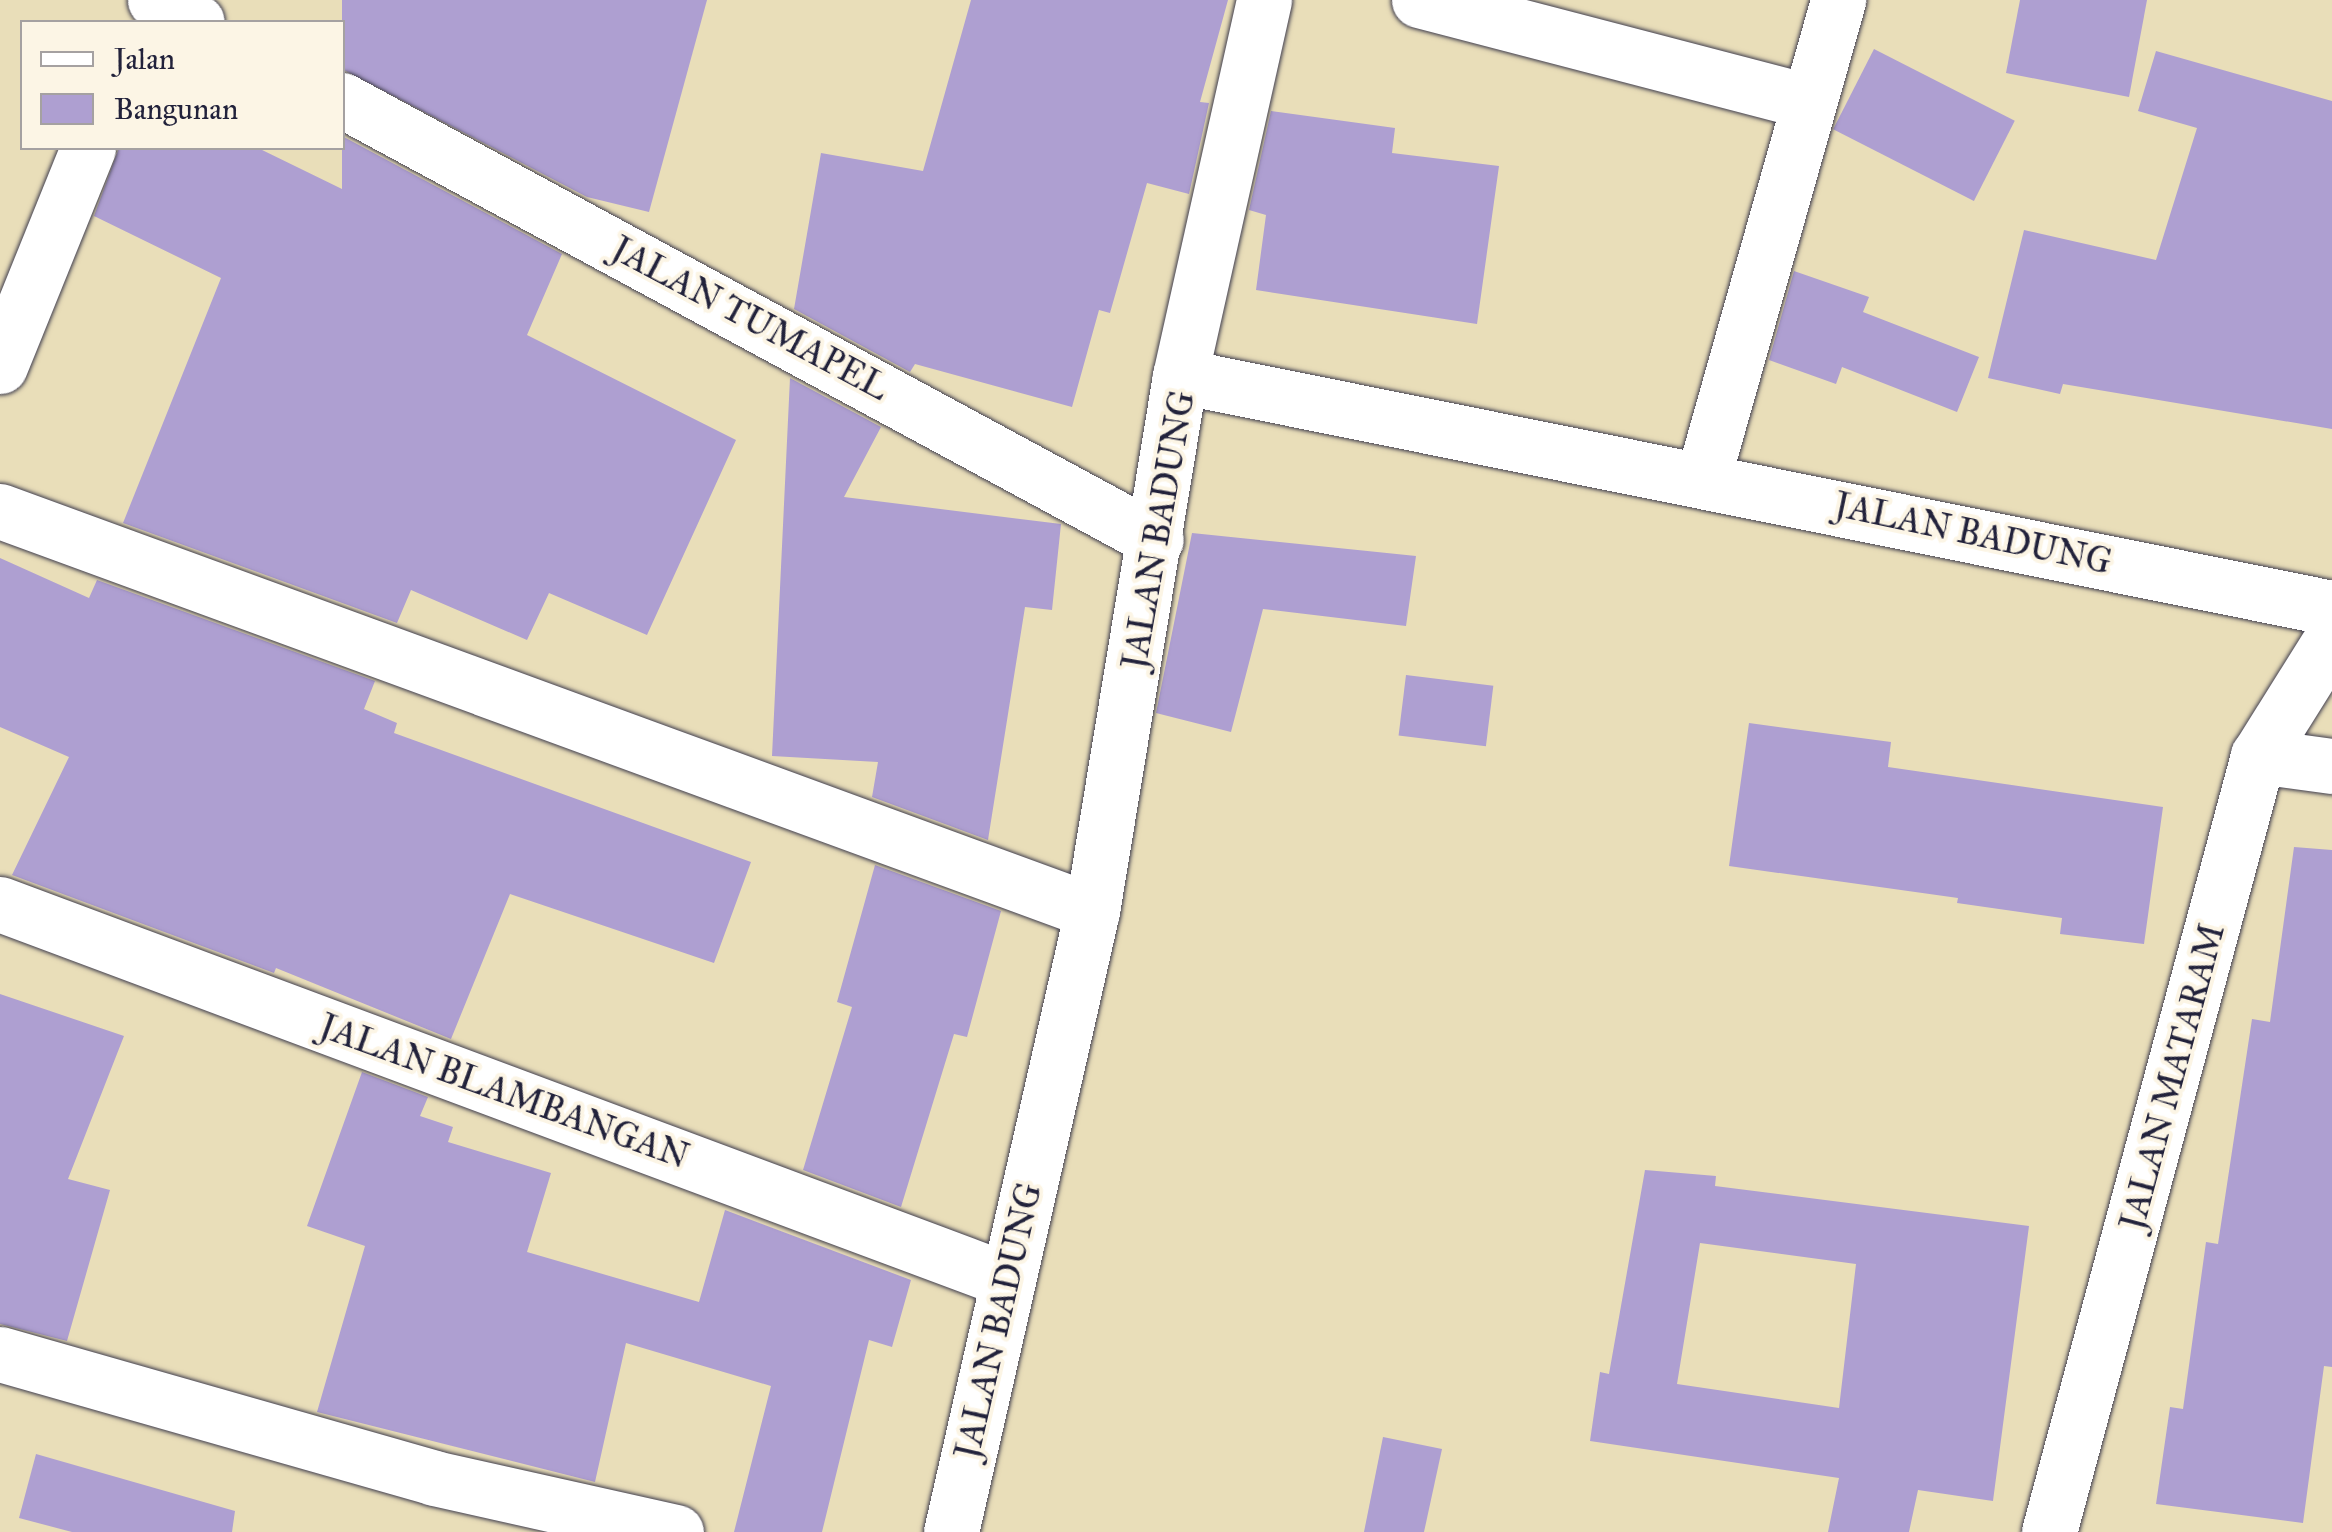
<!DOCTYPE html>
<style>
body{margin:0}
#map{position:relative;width:2332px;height:1532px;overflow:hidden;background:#e9deb9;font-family:"IM FELL Great Primer",serif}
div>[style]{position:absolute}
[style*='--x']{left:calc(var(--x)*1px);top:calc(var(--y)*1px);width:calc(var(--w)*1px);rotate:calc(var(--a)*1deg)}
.building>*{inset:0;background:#ae9fd1;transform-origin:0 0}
.roads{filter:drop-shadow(0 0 2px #403e4e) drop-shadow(0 0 2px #403e4e)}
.street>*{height:55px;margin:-27.5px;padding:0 27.5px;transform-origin:27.5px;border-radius:27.5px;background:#fff}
span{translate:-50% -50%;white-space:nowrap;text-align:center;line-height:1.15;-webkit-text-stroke:8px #fcf5e5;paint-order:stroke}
.street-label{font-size:35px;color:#22223b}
.legend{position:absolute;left:20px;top:20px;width:325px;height:130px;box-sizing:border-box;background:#fcf5e5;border:2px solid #a5a1a1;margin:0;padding:12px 18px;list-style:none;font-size:30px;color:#22223b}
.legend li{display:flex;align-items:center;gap:20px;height:50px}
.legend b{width:50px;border:2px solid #a5a1a1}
</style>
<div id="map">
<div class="building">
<i style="clip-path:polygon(342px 0,707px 0,649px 212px,587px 197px,342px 69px)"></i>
<i style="clip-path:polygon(971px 0,1228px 0,1200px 102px,1209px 103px,1189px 194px,1147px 183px,1110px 313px,1099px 310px,1072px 407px,915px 364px,910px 372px,794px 309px,821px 153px,923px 171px)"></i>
<i style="clip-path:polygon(2020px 0,2147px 0,2129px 97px,2006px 73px)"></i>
<i style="left:1874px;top:49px;width:158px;height:90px;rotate:27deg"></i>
<i style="clip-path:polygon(2156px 51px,2332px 101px,2332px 429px,2063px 384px,2060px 394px,1988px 378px,2024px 230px,2156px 260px,2197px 128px,2138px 111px)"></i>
<i style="clip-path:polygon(1271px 111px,1395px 128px,1392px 153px,1499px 166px,1477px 324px,1256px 290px,1266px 215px,1249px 210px)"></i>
<i style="clip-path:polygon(342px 136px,562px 254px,527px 335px,736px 440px,647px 635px,549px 593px,527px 640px,411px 590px,397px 623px,123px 523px,221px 278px,94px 216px,119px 148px,258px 148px,342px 189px)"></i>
<i style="clip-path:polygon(1794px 271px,1869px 297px,1863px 312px,1979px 357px,1957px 412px,1842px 367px,1836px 384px,1769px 360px)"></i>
<i style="clip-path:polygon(790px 378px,881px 427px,844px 497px,1061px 524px,1052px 610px,1025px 607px,988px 840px,872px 797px,878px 762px,772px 756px)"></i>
<i style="clip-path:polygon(1192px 533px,1416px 556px,1406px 626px,1263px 609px,1231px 732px,1156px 713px)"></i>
<i style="clip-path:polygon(0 558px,89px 598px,97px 580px,375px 681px,364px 709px,397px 723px,394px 733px,751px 862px,714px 963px,510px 894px,451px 1039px,276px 968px,274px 973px,12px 875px,69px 757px,0 727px)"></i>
<i style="left:1406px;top:675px;width:88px;height:61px;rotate:7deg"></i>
<i style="clip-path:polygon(1749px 723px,1891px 742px,1888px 767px,2163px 807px,2144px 944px,2060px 934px,2062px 918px,1957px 903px,1958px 898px,1729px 866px)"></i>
<i style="clip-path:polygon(2294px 847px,2332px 850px,2332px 1367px,2324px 1366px,2303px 1523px,2156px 1504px,2170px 1407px,2183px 1409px,2206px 1242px,2218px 1244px,2252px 1019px,2270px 1022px)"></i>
<i style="clip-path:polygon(875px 865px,1001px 911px,967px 1037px,954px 1034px,901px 1207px,803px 1170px,852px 1007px,837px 1002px)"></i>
<i style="clip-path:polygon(0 994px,124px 1036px,68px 1179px,110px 1190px,67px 1341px,0 1324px)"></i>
<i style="clip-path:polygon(362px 1072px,428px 1097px,420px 1116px,453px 1127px,448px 1142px,551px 1173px,527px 1252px,699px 1302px,725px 1210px,911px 1280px,892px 1347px,869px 1340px,822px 1532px,734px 1532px,771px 1386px,626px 1343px,595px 1482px,317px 1412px,365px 1246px,307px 1226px)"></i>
<i style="clip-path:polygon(evenodd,1645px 1170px,1716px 1176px,1715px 1186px,2029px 1226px,1993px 1501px,1918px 1490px,1909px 1532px,1828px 1532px,1839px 1478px,1590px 1441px,1600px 1372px,1609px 1374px,1645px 1170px,1700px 1243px,1856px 1264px,1839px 1408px,1677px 1384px,1700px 1243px)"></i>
<i style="clip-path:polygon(1383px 1437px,1442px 1449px,1424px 1532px,1364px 1532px)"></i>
<i style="clip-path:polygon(36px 1454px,235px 1511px,232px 1532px,72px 1532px,19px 1518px)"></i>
</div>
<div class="roads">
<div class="street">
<i style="--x:155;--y:0;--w:47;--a:27.6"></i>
<i style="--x:1419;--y:0;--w:402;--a:14.6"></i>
<i style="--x:342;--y:100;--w:925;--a:28.39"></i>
<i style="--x:0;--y:366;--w:235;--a:-68"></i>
<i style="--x:1180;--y:376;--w:1175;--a:11.39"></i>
<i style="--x:1703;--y:478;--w:497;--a:-74.2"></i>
<i style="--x:0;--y:511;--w:1163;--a:20.12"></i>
<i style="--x:2258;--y:756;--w:75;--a:7.7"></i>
<i style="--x:0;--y:904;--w:1075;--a:20.47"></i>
<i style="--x:0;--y:1354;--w:451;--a:15.9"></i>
<i style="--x:434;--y:1478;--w:248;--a:12.6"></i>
<i style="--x:951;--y:1532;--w:637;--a:-77.21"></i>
<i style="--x:1092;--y:911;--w:542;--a:-80.66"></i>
<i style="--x:1180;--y:376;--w:385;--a:-77.4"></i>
<i style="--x:2049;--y:1532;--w:804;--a:-74.93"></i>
<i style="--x:2258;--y:756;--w:139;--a:-57.9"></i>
</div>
</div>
<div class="street-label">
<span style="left:750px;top:319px;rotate:28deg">JALAN TUMAPEL</span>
<span style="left:1159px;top:530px;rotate:-80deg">JALAN BADUNG</span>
<span style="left:1973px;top:534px;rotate:12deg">JALAN BADUNG</span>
<span style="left:2173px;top:1077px;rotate:-75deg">JALAN MATARAM</span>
<span style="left:504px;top:1092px;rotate:20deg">JALAN BLAMBANGAN</span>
<span style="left:999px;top:1321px;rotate:-77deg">JALAN BADUNG</span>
</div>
<ul class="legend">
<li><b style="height:12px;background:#fff"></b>Jalan</li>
<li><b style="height:28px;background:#ae9fd1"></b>Bangunan</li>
</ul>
</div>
